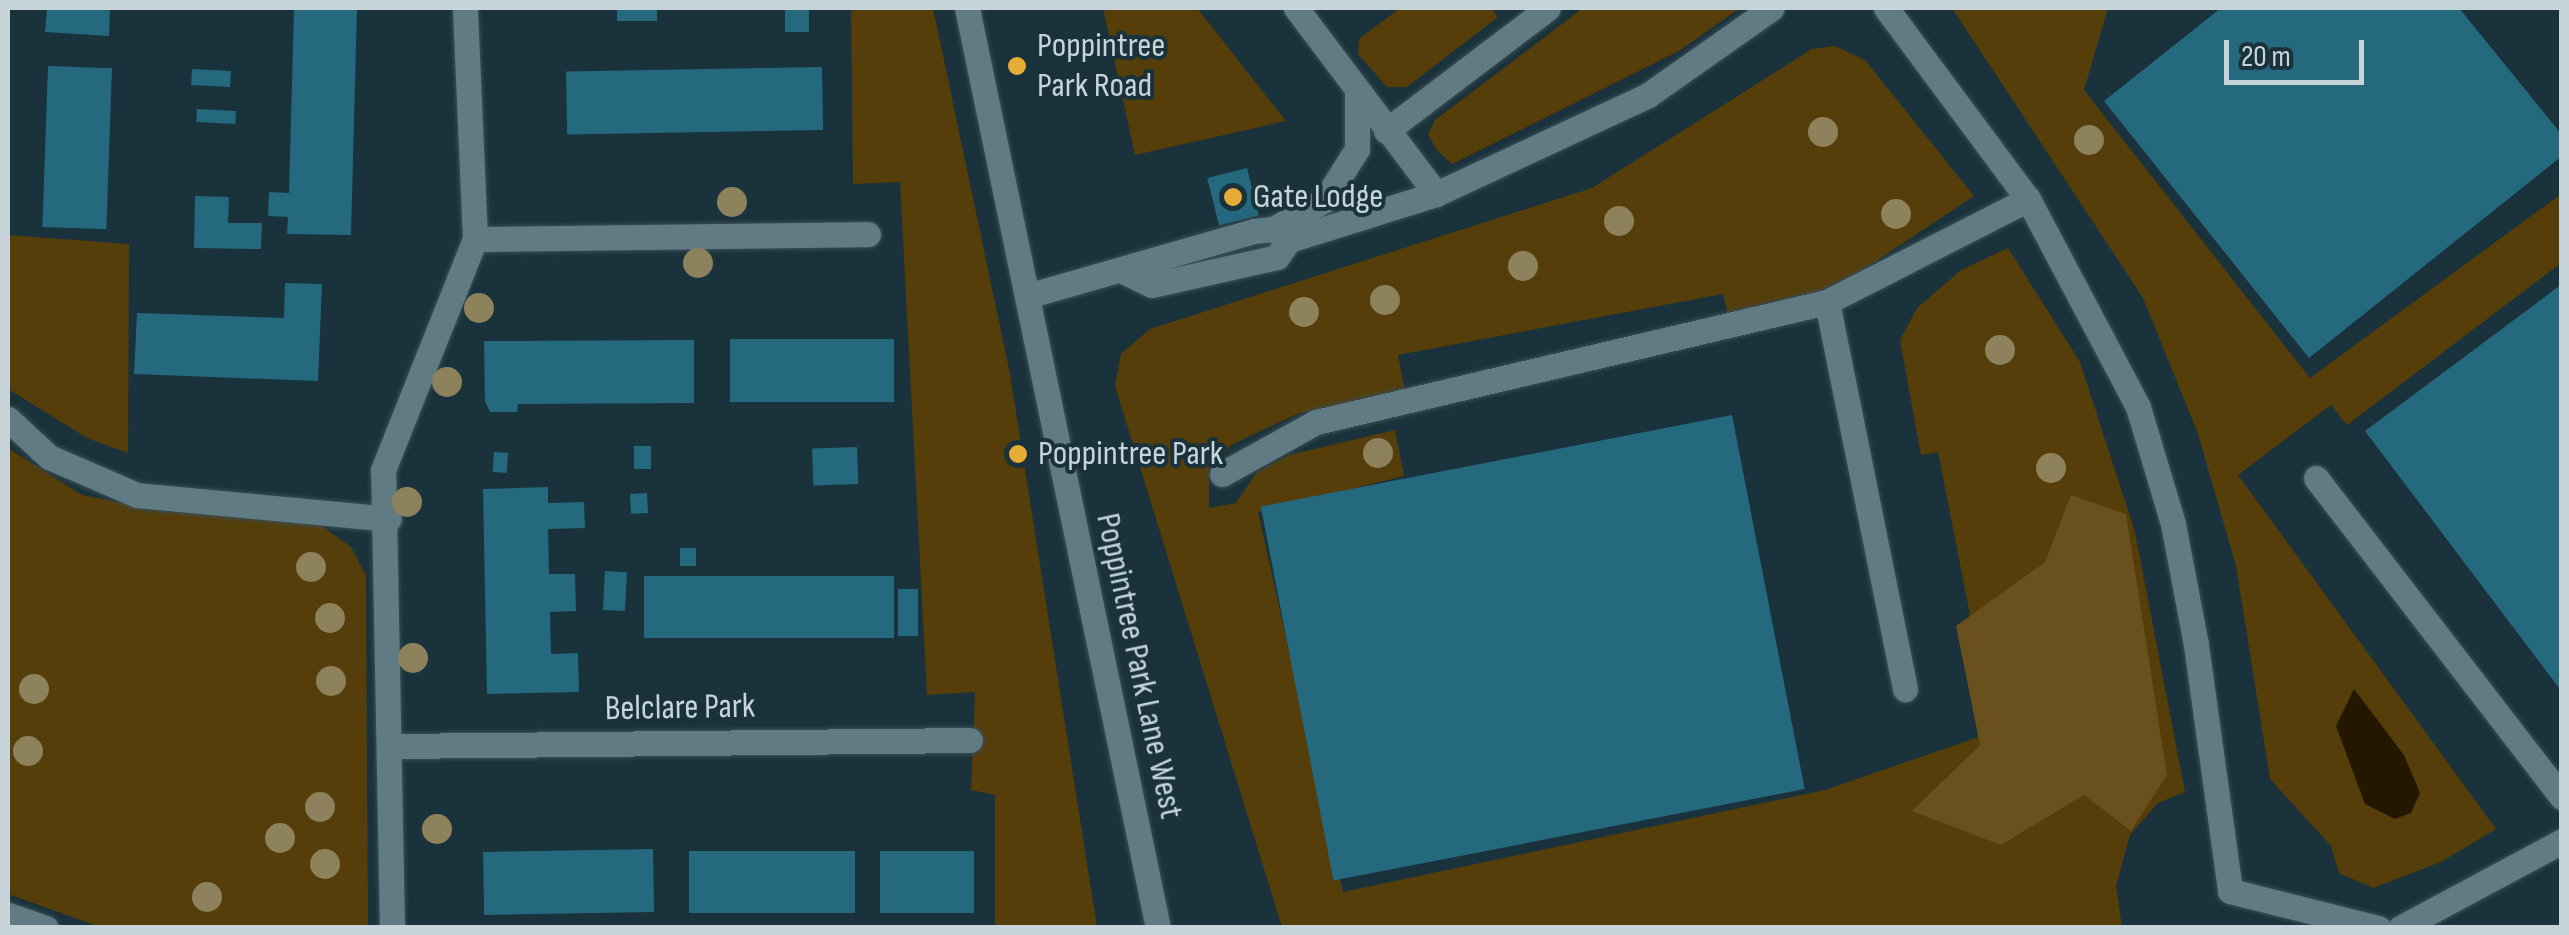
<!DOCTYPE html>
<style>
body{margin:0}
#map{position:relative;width:2569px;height:935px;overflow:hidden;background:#1a323b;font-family:"Sofia Sans Condensed",sans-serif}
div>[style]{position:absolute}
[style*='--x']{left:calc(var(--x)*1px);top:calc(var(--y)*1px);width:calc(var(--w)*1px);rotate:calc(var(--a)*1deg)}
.green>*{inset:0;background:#553e0a}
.forest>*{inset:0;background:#69501d}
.water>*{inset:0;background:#241700}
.building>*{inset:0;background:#25697f;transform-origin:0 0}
.roads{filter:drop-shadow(0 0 2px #3a4e56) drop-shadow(0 0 2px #3a4e56)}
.minor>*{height:25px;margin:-12.5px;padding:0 12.5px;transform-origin:12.5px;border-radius:12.5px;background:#617b84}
.trees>*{width:30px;height:30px;margin:-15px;border-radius:50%;background:#8d825c}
.dots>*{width:28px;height:28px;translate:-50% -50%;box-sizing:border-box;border:5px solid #1a323b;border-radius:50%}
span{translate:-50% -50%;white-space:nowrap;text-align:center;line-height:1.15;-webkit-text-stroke:8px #1a323b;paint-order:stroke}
.poi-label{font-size:35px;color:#c7d4da}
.left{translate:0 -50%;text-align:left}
.street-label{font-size:35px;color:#c7d4da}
.frame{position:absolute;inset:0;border:10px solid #c7d4da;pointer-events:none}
.scale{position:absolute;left:2224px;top:40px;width:140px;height:45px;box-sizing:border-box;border:5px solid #c7d4da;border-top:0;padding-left:12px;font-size:30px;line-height:35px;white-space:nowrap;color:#c7d4da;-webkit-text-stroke:8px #1a323b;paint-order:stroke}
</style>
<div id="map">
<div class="green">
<i style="clip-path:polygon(851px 8px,933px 8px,1010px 374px,1097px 927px,995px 927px,995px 795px,971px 790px,975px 692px,927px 695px,900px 182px,853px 184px)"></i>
<i style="clip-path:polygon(1103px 8px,1197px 8px,1286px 121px,1135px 155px)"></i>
<i style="clip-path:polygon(1400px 8px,1491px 8px,1498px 17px,1407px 87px,1387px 87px,1358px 54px,1359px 39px)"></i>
<i style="clip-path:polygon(1583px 8px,1740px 8px,1679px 51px,1452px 164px,1437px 150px,1428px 135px,1435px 120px)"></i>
<i style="clip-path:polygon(1952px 8px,2108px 8px,2084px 90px,2310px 378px,2561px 194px,2561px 263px,2347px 425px,2331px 405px,2238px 475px,2496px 829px,2441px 862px,2373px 888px,2339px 873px,2331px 846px,2270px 779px,2236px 566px,2198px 434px,2143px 298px)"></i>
<i style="clip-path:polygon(1835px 46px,1865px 60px,1974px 196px,1828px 293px,1729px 318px,1723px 294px,1398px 355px,1405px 391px,1297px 414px,1231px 445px,1209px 468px,1209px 508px,1236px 503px,1257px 472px,1289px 455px,1395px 430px,1404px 476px,1258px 512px,1343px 892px,1825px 790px,1993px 732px,1938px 452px,1921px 455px,1900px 340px,1917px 308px,1961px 270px,2008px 248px,2080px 362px,2135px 532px,2185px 792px,2158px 803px,2130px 835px,2116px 886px,2122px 927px,1282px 927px,1115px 386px,1121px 354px,1150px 329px,1592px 188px,1812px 49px)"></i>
<i style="clip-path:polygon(8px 235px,129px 244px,128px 453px,87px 438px,8px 389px)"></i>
<i style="clip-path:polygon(8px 448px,82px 495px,170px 512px,304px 513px,351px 547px,366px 575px,368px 927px,100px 927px,8px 894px)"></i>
</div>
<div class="forest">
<i style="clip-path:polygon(2071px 495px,2126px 514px,2167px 775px,2131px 831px,2084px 795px,2001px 845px,1912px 811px,1980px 745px,1956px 626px,2045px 562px)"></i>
</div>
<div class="water">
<i style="clip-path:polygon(2354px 689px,2404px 755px,2420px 793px,2411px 813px,2395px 819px,2365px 804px,2336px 726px)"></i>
</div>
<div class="building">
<i style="clip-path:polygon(47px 8px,110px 8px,109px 36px,45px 32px)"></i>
<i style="clip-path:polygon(294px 8px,357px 8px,351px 235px,287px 234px,288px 217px,268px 216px,269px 192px,289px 193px)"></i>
<i style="left:617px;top:8px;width:40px;height:13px"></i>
<i style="left:785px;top:8px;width:24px;height:24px"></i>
<i style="clip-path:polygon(2221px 8px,2459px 8px,2562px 135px,2562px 156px,2309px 358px,2104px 101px)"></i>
<i style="left:48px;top:66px;width:64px;height:161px;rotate:2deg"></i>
<i style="left:822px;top:67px;width:63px;height:256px;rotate:89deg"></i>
<i style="left:192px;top:69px;width:39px;height:16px;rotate:3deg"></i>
<i style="left:197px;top:109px;width:39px;height:13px;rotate:3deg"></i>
<i style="left:1247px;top:168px;width:49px;height:41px;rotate:76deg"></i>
<i style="clip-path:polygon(195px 196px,229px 197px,228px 223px,262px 223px,261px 249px,194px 248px)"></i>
<i style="clip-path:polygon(285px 283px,322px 284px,318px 381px,134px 374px,137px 313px,284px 318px)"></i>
<i style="clip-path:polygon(2562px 284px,2562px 692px,2365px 431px)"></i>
<i style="left:730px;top:339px;width:164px;height:63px"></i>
<i style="clip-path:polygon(694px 340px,694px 403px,518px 404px,517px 412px,490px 412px,485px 401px,484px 341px)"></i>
<i style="left:1732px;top:415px;width:381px;height:480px;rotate:79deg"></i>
<i style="left:634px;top:446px;width:17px;height:23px"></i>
<i style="left:857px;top:447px;width:37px;height:45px;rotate:88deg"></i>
<i style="left:494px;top:452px;width:14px;height:20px;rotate:4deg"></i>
<i style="clip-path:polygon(548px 487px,548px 503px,584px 502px,585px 528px,548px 529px,549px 574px,575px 574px,576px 611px,550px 612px,551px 654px,578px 653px,579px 692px,487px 694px,483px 489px)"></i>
<i style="left:647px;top:493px;width:20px;height:17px;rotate:87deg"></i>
<i style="left:680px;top:548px;width:16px;height:18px"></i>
<i style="left:605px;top:571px;width:22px;height:39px;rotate:3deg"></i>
<i style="left:644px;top:576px;width:250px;height:62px"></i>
<i style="left:898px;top:589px;width:20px;height:47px"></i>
<i style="left:653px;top:849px;width:63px;height:170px;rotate:89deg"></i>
<i style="left:689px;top:851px;width:166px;height:62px"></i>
<i style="left:880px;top:851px;width:94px;height:62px"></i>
</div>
<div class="roads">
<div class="minor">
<i style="--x:967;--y:8;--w:940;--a:78.27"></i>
<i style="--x:1296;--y:8;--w:233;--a:53"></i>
<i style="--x:1886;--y:8;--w:238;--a:53.4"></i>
<i style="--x:2028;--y:199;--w:235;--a:62.1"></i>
<i style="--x:2138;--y:407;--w:122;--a:73.3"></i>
<i style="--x:2173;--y:524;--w:123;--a:79.2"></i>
<i style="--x:2196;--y:645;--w:248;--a:82.1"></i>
<i style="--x:2230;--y:891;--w:153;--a:14"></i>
<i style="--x:1386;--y:131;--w:203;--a:-37.2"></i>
<i style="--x:1273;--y:229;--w:60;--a:-29.1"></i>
<i style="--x:1325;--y:200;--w:60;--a:-57.9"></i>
<i style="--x:1357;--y:149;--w:58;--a:-90"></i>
<i style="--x:475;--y:239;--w:393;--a:-0.7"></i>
<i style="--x:1123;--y:271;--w:32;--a:26"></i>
<i style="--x:1152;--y:285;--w:128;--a:-12.6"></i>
<i style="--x:1277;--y:257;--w:21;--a:-55"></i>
<i style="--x:1289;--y:240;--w:154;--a:-17.4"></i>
<i style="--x:1436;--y:194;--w:234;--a:-25"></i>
<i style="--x:1648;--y:95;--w:151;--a:-35.1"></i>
<i style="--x:1027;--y:296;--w:236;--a:-16"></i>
<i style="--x:1254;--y:231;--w:19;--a:-6"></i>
<i style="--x:1273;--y:229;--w:19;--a:35"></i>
<i style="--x:1827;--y:302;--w:395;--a:78.6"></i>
<i style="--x:8;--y:419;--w:56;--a:42.8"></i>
<i style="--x:49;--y:457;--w:96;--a:23.4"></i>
<i style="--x:137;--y:495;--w:253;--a:5.4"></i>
<i style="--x:1222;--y:474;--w:107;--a:-29"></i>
<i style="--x:1316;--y:422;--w:525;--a:-13.22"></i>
<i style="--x:1827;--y:302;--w:226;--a:-27.1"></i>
<i style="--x:2316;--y:478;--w:403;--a:52.4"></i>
<i style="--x:391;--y:746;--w:579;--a:-0.59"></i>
<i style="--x:8;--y:915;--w:40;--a:18.9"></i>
<i style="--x:392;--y:928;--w:458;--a:-91.1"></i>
<i style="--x:383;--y:470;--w:249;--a:-68.3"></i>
<i style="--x:475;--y:239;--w:231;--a:-92.5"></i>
<i style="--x:2400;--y:928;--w:184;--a:-28.2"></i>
</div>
</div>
<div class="trees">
<i style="left:1823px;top:132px"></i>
<i style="left:2089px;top:140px"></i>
<i style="left:732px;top:202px"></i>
<i style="left:1896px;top:214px"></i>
<i style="left:1619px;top:221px"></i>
<i style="left:698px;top:263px"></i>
<i style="left:1523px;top:266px"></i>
<i style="left:1385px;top:300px"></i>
<i style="left:479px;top:308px"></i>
<i style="left:1304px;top:312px"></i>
<i style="left:2000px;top:350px"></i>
<i style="left:447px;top:382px"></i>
<i style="left:1378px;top:453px"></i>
<i style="left:2051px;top:468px"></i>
<i style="left:407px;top:502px"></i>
<i style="left:311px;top:567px"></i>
<i style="left:330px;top:618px"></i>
<i style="left:413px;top:658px"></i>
<i style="left:331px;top:681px"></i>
<i style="left:34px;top:689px"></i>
<i style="left:28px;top:751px"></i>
<i style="left:320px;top:807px"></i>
<i style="left:437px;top:829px"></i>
<i style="left:280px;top:838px"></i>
<i style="left:325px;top:864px"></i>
<i style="left:207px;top:897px"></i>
</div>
<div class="dots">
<i style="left:1017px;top:66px;background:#e5ad35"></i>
<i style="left:1233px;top:197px;background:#e5ad35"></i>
<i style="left:1018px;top:454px;background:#e5ad35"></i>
</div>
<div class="poi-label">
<span class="left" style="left:1037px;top:66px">Poppintree<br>Park Road</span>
<span class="left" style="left:1253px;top:197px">Gate Lodge</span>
<span class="left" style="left:1038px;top:454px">Poppintree Park</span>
</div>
<div class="street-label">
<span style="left:1139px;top:666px;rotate:78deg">Poppintree Park Lane West</span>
<span style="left:680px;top:708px;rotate:-1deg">Belclare Park</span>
</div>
<div class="frame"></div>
<div class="scale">20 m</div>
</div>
